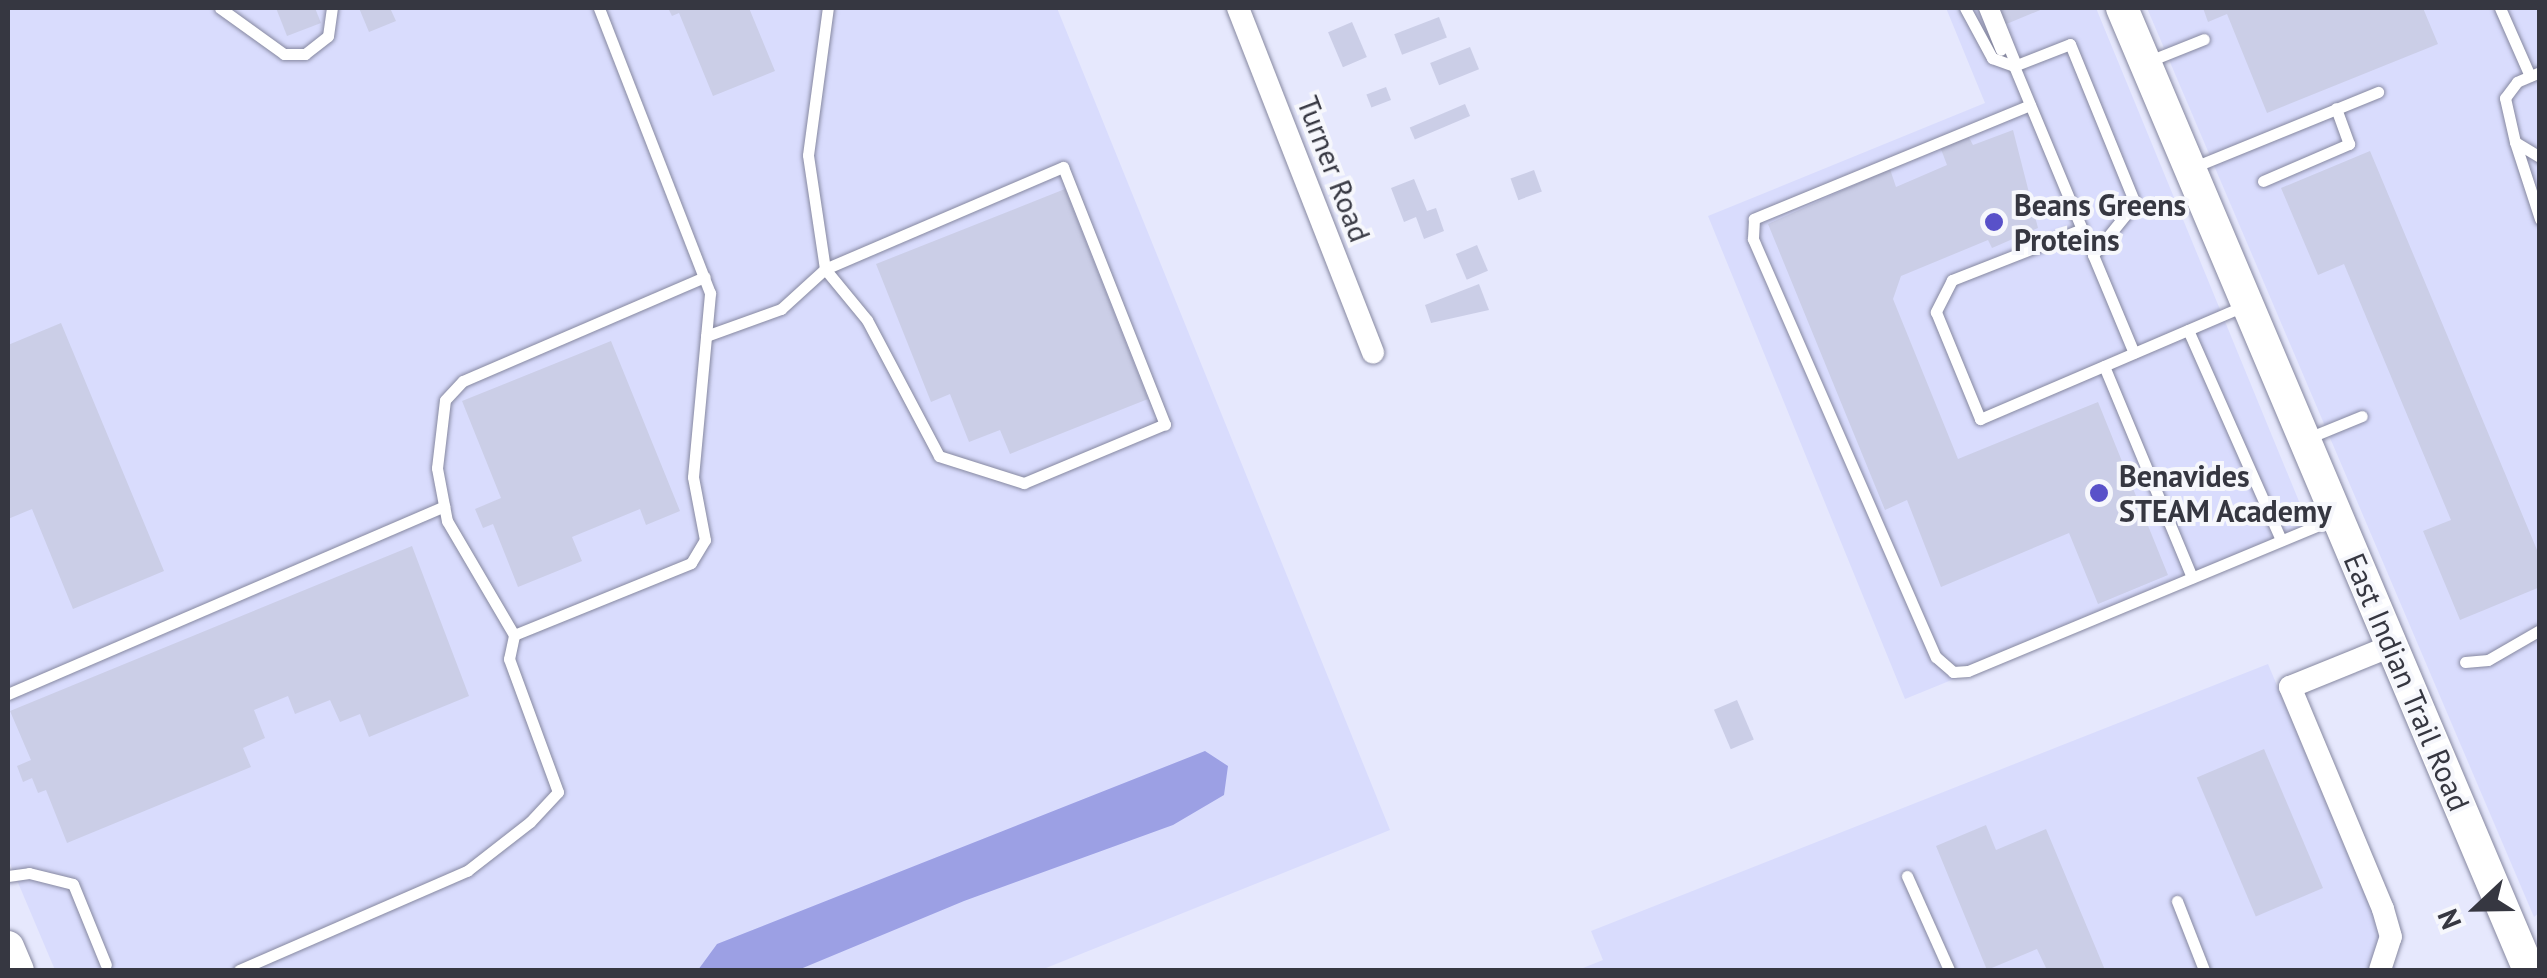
<!DOCTYPE html>
<style>
body{margin:0}
#map{position:relative;width:2547px;height:978px;overflow:hidden;background:#e6e8fd;font-family:"PT Sans",sans-serif}
div>[style]{position:absolute}
[style*='--x']{left:calc(var(--x)*1px);top:calc(var(--y)*1px);width:calc(var(--w)*1px);rotate:calc(var(--a)*1deg)}
.built>*{inset:0;background:#d9dcfd}
.water>*{inset:0;background:#9ca0e4}
.building>*{inset:0;background:#cbcee7;transform-origin:0 0}
.roads{filter:drop-shadow(0 0 2px #8688a0) drop-shadow(0 0 2px #8688a0)}
.lane>*{height:11px;margin:-5.5px;padding:0 5.5px;transform-origin:5.5px;border-radius:5.5px;background:#fff}
.street>*{height:22px;margin:-11px;padding:0 11px;transform-origin:11px;border-radius:11px;background:#fff}
.secondary>*{height:32px;margin:-16px;padding:0 16px;transform-origin:16px;border-radius:16px;background:#fff}
.dots>*{width:28px;height:28px;translate:-50% -50%;box-sizing:border-box;border:5px solid #f6f7fc;border-radius:50%}
span{translate:-50% -50%;white-space:nowrap;text-align:center;line-height:1.15;-webkit-text-stroke:8px #f6f7fc;paint-order:stroke}
.street-label{font-size:30px;color:#363741}
.poi-label{font-size:30px;color:#363741;font-weight:700}
.left{translate:0 -50%;text-align:left}
.frame{position:absolute;inset:0;border:10px solid #363741;pointer-events:none}
.north{position:absolute;left:2427px;top:858px;width:100px;height:100px;-webkit-text-stroke:8px #f6f7fc;paint-order:stroke;rotate:248deg;font-size:28px;font-weight:700;line-height:40px;text-align:center;color:#363741}
.north::after{content:'';display:block;margin:auto;width:35px;height:45px;background:#363741;clip-path:polygon(50% 0,100% 100%,50% 72%,0 100%)}
</style>
<div id="map">
<div class="built">
<i style="clip-path:polygon(8px 8px,1057px 8px,1390px 830px,1041px 970px,55px 970px,8px 859px)"></i>
<i style="clip-path:polygon(1946px 8px,2096px 8px,2312px 533px,1905px 699px,1708px 216px,1985px 103px)"></i>
<i style="clip-path:polygon(2147px 8px,2539px 8px,2540px 912px,2534px 917px)"></i>
<i style="clip-path:polygon(2268px 664px,2396px 969px,1578px 970px,1603px 960px,1591px 931px)"></i>
</div>
<div class="water">
<i style="clip-path:polygon(1205px 751px,1228px 766px,1224px 795px,1173px 825px,964px 901px,798px 970px,698px 970px,717px 944px)"></i>
</div>
<div class="building">
<i style="clip-path:polygon(276px 8px,315px 8px,321px 23px,287px 36px)"></i>
<i style="clip-path:polygon(359px 8px,390px 8px,396px 21px,369px 32px)"></i>
<i style="clip-path:polygon(668px 8px,749px 8px,775px 71px,713px 96px,679px 13px,672px 16px)"></i>
<i style="clip-path:polygon(1997px 8px,2045px 8px,2004px 25px)"></i>
<i style="clip-path:polygon(2203px 8px,2423px 8px,2438px 44px,2267px 113px,2227px 14px,2208px 22px)"></i>
<i style="left:1439px;top:17px;width:22px;height:48px;rotate:69deg"></i>
<i style="left:1352px;top:22px;width:38px;height:26px;rotate:67deg"></i>
<i style="left:1470px;top:47px;width:24px;height:43px;rotate:68deg"></i>
<i style="left:1386px;top:87px;width:14px;height:21px;rotate:69deg"></i>
<i style="left:1465px;top:104px;width:13px;height:60px;rotate:67deg"></i>
<i style="clip-path:polygon(2013px 130px,2038px 228px,1992px 248px,1988px 240px,1901px 276px,1893px 299px,1958px 459px,2098px 402px,2168px 575px,2098px 604px,2069px 533px,1941px 587px,1907px 500px,1885px 510px,1768px 224px,1890px 169px,1896px 187px,1947px 165px,1939px 144px,1966px 132px,1973px 145px)"></i>
<i style="clip-path:polygon(2370px 151px,2540px 557px,2540px 587px,2460px 620px,2423px 531px,2451px 520px,2344px 264px,2318px 275px,2281px 188px)"></i>
<i style="left:1534px;top:170px;width:23px;height:25px;rotate:70deg"></i>
<i style="clip-path:polygon(1414px 179px,1427px 211px,1436px 208px,1444px 231px,1424px 239px,1416px 217px,1404px 222px,1391px 188px)"></i>
<i style="clip-path:polygon(1065px 189px,1148px 399px,1010px 454px,1000px 430px,969px 442px,950px 394px,931px 402px,876px 264px)"></i>
<i style="left:1477px;top:245px;width:28px;height:23px;rotate:67deg"></i>
<i style="clip-path:polygon(1479px 284px,1489px 310px,1431px 323px,1425px 305px)"></i>
<i style="clip-path:polygon(61px 323px,164px 571px,73px 609px,32px 509px,8px 519px,8px 345px)"></i>
<i style="clip-path:polygon(611px 341px,680px 511px,646px 525px,640px 509px,572px 537px,582px 561px,518px 587px,493px 524px,483px 528px,475px 509px,501px 498px,462px 401px)"></i>
<i style="clip-path:polygon(412px 546px,469px 696px,369px 737px,360px 714px,340px 722px,330px 700px,295px 714px,288px 696px,254px 710px,265px 738px,243px 748px,251px 767px,67px 843px,46px 790px,38px 793px,32px 778px,23px 782px,17px 766px,31px 760px,10px 711px)"></i>
<i style="left:1737px;top:700px;width:43px;height:25px;rotate:67deg"></i>
<i style="left:2264px;top:749px;width:151px;height:73px;rotate:67deg"></i>
<i style="clip-path:polygon(1986px 825px,1996px 850px,2046px 829px,2105px 970px,2047px 970px,2037px 949px,1987px 970px,1936px 846px)"></i>
</div>
<div class="roads">
<div class="lane">
<i style="--x:220;--y:8;--w:79;--a:35.7"></i>
<i style="--x:284;--y:54;--w:21;--a:0"></i>
<i style="--x:305;--y:54;--w:29;--a:-38"></i>
<i style="--x:328;--y:36;--w:28;--a:-82"></i>
<i style="--x:1965;--y:8;--w:57;--a:61.6"></i>
<i style="--x:1992;--y:58;--w:23;--a:20"></i>
<i style="--x:2014;--y:66;--w:60;--a:-21.4"></i>
<i style="--x:2070;--y:44;--w:172;--a:67.8"></i>
<i style="--x:2135;--y:203;--w:67;--a:128.9"></i>
<i style="--x:2093;--y:255;--w:106;--a:67.3"></i>
<i style="--x:1984;--y:8;--w:45;--a:68"></i>
<i style="--x:1993;--y:8;--w:61;--a:68"></i>
<i style="--x:2500;--y:8;--w:74;--a:66.2"></i>
<i style="--x:2149;--y:61;--w:59;--a:-21.8"></i>
<i style="--x:2014;--y:66;--w:177;--a:67.4"></i>
<i style="--x:2082;--y:229;--w:140;--a:158.6"></i>
<i style="--x:1952;--y:280;--w:36;--a:117"></i>
<i style="--x:1936;--y:312;--w:116;--a:67.6"></i>
<i style="--x:1980;--y:419;--w:287;--a:-23.2"></i>
<i style="--x:2540;--y:72;--w:25;--a:157"></i>
<i style="--x:2517;--y:82;--w:20;--a:127"></i>
<i style="--x:2505;--y:98;--w:45;--a:77.2"></i>
<i style="--x:2515;--y:142;--w:29;--a:31"></i>
<i style="--x:2030;--y:105;--w:299;--a:157.6"></i>
<i style="--x:1754;--y:219;--w:20;--a:93"></i>
<i style="--x:1753;--y:239;--w:456;--a:66.4"></i>
<i style="--x:1936;--y:657;--w:23;--a:41"></i>
<i style="--x:1953;--y:672;--w:15;--a:-4"></i>
<i style="--x:1968;--y:671;--w:398;--a:-22.6"></i>
<i style="--x:2515;--y:142;--w:81;--a:72"></i>
<i style="--x:1063;--y:167;--w:277;--a:68.4"></i>
<i style="--x:1165;--y:424;--w:153;--a:157.3"></i>
<i style="--x:1024;--y:483;--w:89;--a:-162.4"></i>
<i style="--x:939;--y:456;--w:154;--a:-117.9"></i>
<i style="--x:867;--y:320;--w:66;--a:-129.5"></i>
<i style="--x:825;--y:269;--w:259;--a:-23.2"></i>
<i style="--x:2194;--y:167;--w:199;--a:-22.2"></i>
<i style="--x:2263;--y:181;--w:94;--a:-23.3"></i>
<i style="--x:2349;--y:144;--w:38;--a:-110"></i>
<i style="--x:2188;--y:330;--w:230;--a:66.1"></i>
<i style="--x:706;--y:336;--w:80;--a:-19.8"></i>
<i style="--x:781;--y:309;--w:59;--a:-42.3"></i>
<i style="--x:825;--y:269;--w:115;--a:-98.5"></i>
<i style="--x:808;--y:155;--w:148;--a:-82.3"></i>
<i style="--x:2104;--y:366;--w:229;--a:67.4"></i>
<i style="--x:2308;--y:438;--w:58;--a:-22.2"></i>
<i style="--x:514;--y:635;--w:132;--a:-120.4"></i>
<i style="--x:447;--y:521;--w:54;--a:-100.7"></i>
<i style="--x:437;--y:468;--w:68;--a:-83.3"></i>
<i style="--x:445;--y:400;--w:26;--a:-47"></i>
<i style="--x:463;--y:381;--w:263;--a:-23.3"></i>
<i style="--x:2465;--y:662;--w:23;--a:-5"></i>
<i style="--x:2488;--y:660;--w:60;--a:-30"></i>
<i style="--x:8;--y:694;--w:475;--a:-23.3"></i>
<i style="--x:8;--y:876;--w:21;--a:-8"></i>
<i style="--x:29;--y:873;--w:45;--a:14"></i>
<i style="--x:73;--y:884;--w:87;--a:67.8"></i>
<i style="--x:1907;--y:876;--w:103;--a:65.9"></i>
<i style="--x:2177;--y:901;--w:74;--a:68.6"></i>
<i style="--x:239;--y:970;--w:249;--a:-23.5"></i>
<i style="--x:467;--y:871;--w:80;--a:-37.9"></i>
<i style="--x:530;--y:822;--w:41;--a:-47"></i>
<i style="--x:558;--y:792;--w:142;--a:-110.2"></i>
<i style="--x:509;--y:659;--w:25;--a:-78"></i>
<i style="--x:514;--y:635;--w:191;--a:-22.1"></i>
<i style="--x:691;--y:563;--w:27;--a:-59"></i>
<i style="--x:705;--y:540;--w:64;--a:-100.8"></i>
<i style="--x:693;--y:477;--w:185;--a:-84.7"></i>
<i style="--x:710;--y:293;--w:306;--a:-111.3"></i>
</div>
<div class="street">
<i style="--x:1238;--y:8;--w:370;--a:68.6"></i>
<i style="--x:2380;--y:970;--w:35;--a:-72"></i>
<i style="--x:2391;--y:937;--w:29;--a:-106"></i>
<i style="--x:2383;--y:909;--w:241;--a:-112.7"></i>
<i style="--x:2290;--y:687;--w:109;--a:-22.1"></i>
</div>
<div class="secondary">
<i style="--x:2122;--y:8;--w:1045;--a:67.07"></i>
<i style="--x:8;--y:947;--w:25;--a:67"></i>
</div>
</div>
<div class="dots">
<i style="left:1994px;top:222px;background:#5951c9"></i>
<i style="left:2099px;top:493px;background:#5951c9"></i>
</div>
<div class="street-label">
<span style="left:1334px;top:169px;rotate:69deg">Turner Road</span>
<span style="left:2407px;top:682px;rotate:67deg">East Indian Trail Road</span>
</div>
<div class="poi-label">
<span class="left" style="left:2014px;top:222px">Beans Greens<br>Proteins</span>
<span class="left" style="left:2119px;top:493px">Benavides<br>STEAM Academy</span>
</div>
<div class="frame"></div>
<div class="north">N</div>
</div>
